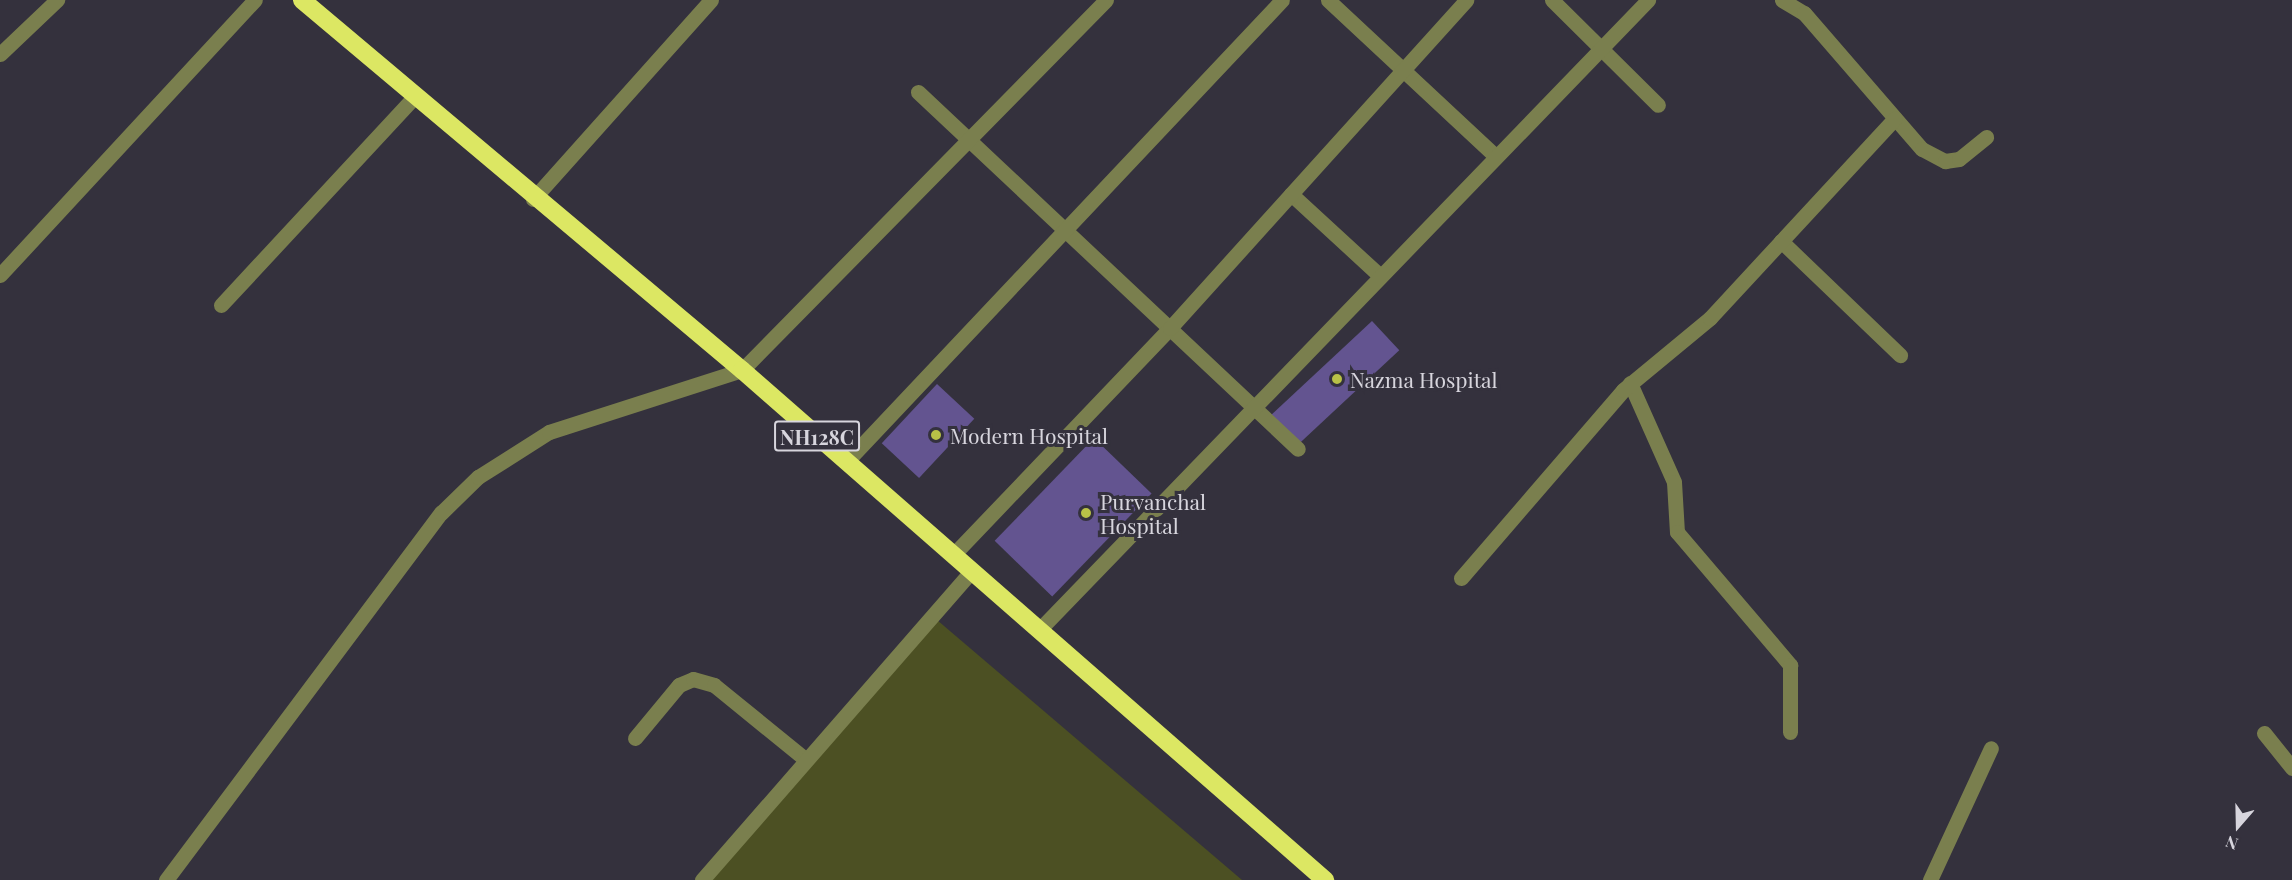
<!DOCTYPE html>
<style>
body{margin:0}
#map{position:relative;width:2292px;height:880px;overflow:hidden;background:#34313d;font-family:"Playfair Display",serif}
div>[style]{position:absolute}
[style*='--x']{left:calc(var(--x)*1px);top:calc(var(--y)*1px);width:calc(var(--w)*1px);rotate:calc(var(--a)*1deg)}
.green>*{inset:0;background:#4c5023}
.building>*{inset:0;background:#635490;transform-origin:0 0}
.minor>*{height:15px;margin:-7.5px;padding:0 7.5px;transform-origin:7.5px;border-radius:7.5px;background:#7a7f4e}
.highway>*{height:18px;margin:-9px;padding:0 9px;transform-origin:9px;border-radius:9px;background:#dce763}
.dots>*{width:16px;height:16px;translate:-50% -50%;box-sizing:border-box;border:3px solid #34313d;border-radius:50%}
span{translate:-50% -50%;white-space:nowrap;text-align:center;line-height:1.15;-webkit-text-stroke:6px #34313d;paint-order:stroke}
.shield-label span{padding:2px 4px;background:#34313d;border:2px solid;border-radius:4px;-webkit-text-stroke-width:0}
.shield-label{font-size:20px;color:#d7d5dd;font-weight:700}
.poi-label{font-size:21px;color:#d7d5dd}
.left{translate:0 -50%;text-align:left}
.north{position:absolute;left:2208px;top:796px;width:60px;height:60px;-webkit-text-stroke:4px #34313d;paint-order:stroke;rotate:200deg;font-size:16px;font-weight:700;line-height:24px;text-align:center;color:#d7d5dd}
.north::after{content:'';display:block;margin:auto;width:21px;height:27px;background:#d7d5dd;clip-path:polygon(50% 0,100% 100%,50% 72%,0 100%)}
</style>
<div id="map">
<div class="green">
<i style="clip-path:polygon(930px 614px,1242px 880px,707px 880px)"></i>
</div>
<div class="building">
<i style="left:1372px;top:321px;width:40px;height:139px;rotate:47deg"></i>
<i style="left:937px;top:384px;width:51px;height:81px;rotate:43deg"></i>
<i style="left:1094px;top:438px;width:80px;height:143px;rotate:44deg"></i>
</div>
<div class="minor">
<i style="--x:1328;--y:0;--w:227;--a:43"></i>
<i style="--x:1552;--y:0;--w:149;--a:44.7"></i>
<i style="--x:1782;--y:0;--w:26;--a:31"></i>
<i style="--x:1804;--y:13;--w:180;--a:49.1"></i>
<i style="--x:1922;--y:149;--w:26;--a:28"></i>
<i style="--x:1945;--y:161;--w:14;--a:-8"></i>
<i style="--x:1959;--y:159;--w:35;--a:-39"></i>
<i style="--x:0;--y:54;--w:79;--a:-43.5"></i>
<i style="--x:918;--y:92;--w:521;--a:43.21"></i>
<i style="--x:1291;--y:194;--w:118;--a:42.6"></i>
<i style="--x:533;--y:199;--w:267;--a:-48.2"></i>
<i style="--x:1781;--y:241;--w:165;--a:43.8"></i>
<i style="--x:0;--y:275;--w:375;--a:-47.2"></i>
<i style="--x:221;--y:305;--w:285;--a:-47.1"></i>
<i style="--x:1630;--y:383;--w:108;--a:66"></i>
<i style="--x:1674;--y:482;--w:50;--a:86.6"></i>
<i style="--x:1677;--y:532;--w:175;--a:49.6"></i>
<i style="--x:1790;--y:665;--w:67;--a:90"></i>
<i style="--x:846;--y:462;--w:635;--a:-46.66"></i>
<i style="--x:953;--y:555;--w:314;--a:-46.3"></i>
<i style="--x:1170;--y:328;--w:442;--a:-47.9"></i>
<i style="--x:1461;--y:578;--w:248;--a:-49.2"></i>
<i style="--x:1623;--y:390;--w:113;--a:-39.6"></i>
<i style="--x:1710;--y:318;--w:272;--a:-47.2"></i>
<i style="--x:1040;--y:629;--w:875;--a:-45.97"></i>
<i style="--x:2264;--y:733;--w:45;--a:51.3"></i>
<i style="--x:635;--y:738;--w:69;--a:-50.3"></i>
<i style="--x:679;--y:685;--w:15;--a:-23"></i>
<i style="--x:693;--y:679;--w:22;--a:16"></i>
<i style="--x:714;--y:685;--w:117;--a:39.1"></i>
<i style="--x:166;--y:880;--w:459;--a:-53.2"></i>
<i style="--x:441;--y:513;--w:52;--a:-44.2"></i>
<i style="--x:478;--y:477;--w:84;--a:-32.4"></i>
<i style="--x:549;--y:432;--w:203;--a:-17.8"></i>
<i style="--x:742;--y:370;--w:519;--a:-45.47"></i>
<i style="--x:702;--y:880;--w:410;--a:-48.9"></i>
<i style="--x:1930;--y:880;--w:145;--a:-65.2"></i>
</div>
<div class="highway">
<i style="--x:302;--y:0;--w:575;--a:40.06"></i>
<i style="--x:742;--y:370;--w:775;--a:41.18"></i>
</div>
<div class="dots">
<i style="left:1337px;top:379px;background:#b8c147"></i>
<i style="left:936px;top:435px;background:#b8c147"></i>
<i style="left:1086px;top:513px;background:#b8c147"></i>
</div>
<div class="shield-label">
<span style="left:817px;top:436px">NH128C</span>
</div>
<div class="poi-label">
<span class="left" style="left:1350px;top:379px">Nazma Hospital</span>
<span class="left" style="left:950px;top:435px">Modern Hospital</span>
<span class="left" style="left:1100px;top:513px">Purvanchal<br>Hospital</span>
</div>
<div class="north">N</div>
</div>
